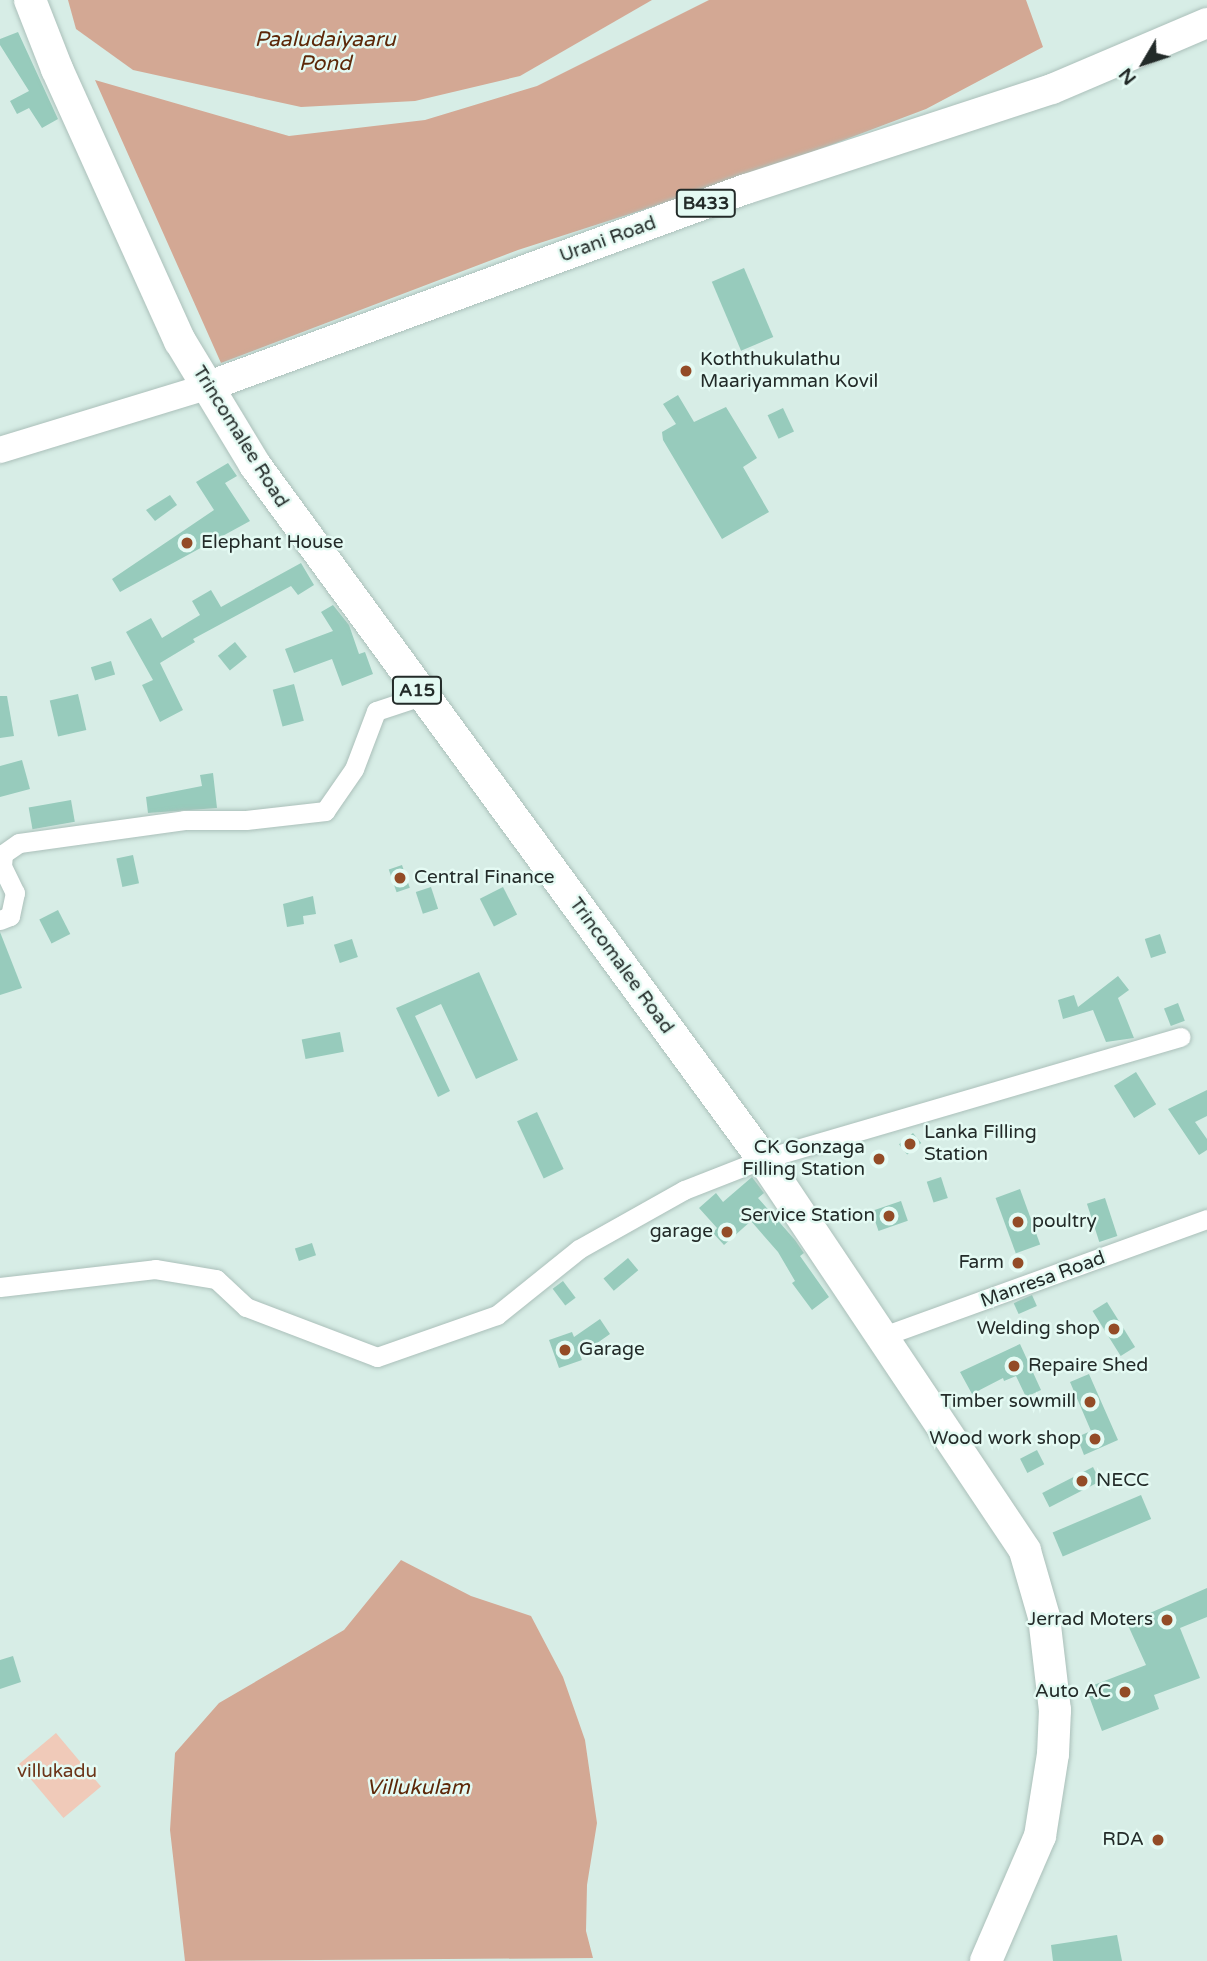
<!DOCTYPE html>
<style>
body{margin:0}
#map{position:relative;width:1207px;height:1961px;overflow:hidden;background:#d7ede6;font-family:"Varela Round",sans-serif}
div>[style]{position:absolute}
[style*='--x']{left:calc(var(--x)*1px);top:calc(var(--y)*1px);width:calc(var(--w)*1px);rotate:calc(var(--a)*1deg)}
.green>*{inset:0;background:#f0cab9;transform-origin:0 0}
.water>*{inset:0;background:#d3a894}
.building>*{inset:0;background:#97cbbc;transform-origin:0 0}
.roads{filter:drop-shadow(0 0 2px #abc0ba) drop-shadow(0 0 2px #abc0ba)}
.minor>*{height:19px;margin:-9.5px;padding:0 9.5px;transform-origin:9.5px;border-radius:9.5px;background:#fff}
.secondary>*{height:26px;margin:-13px;padding:0 13px;transform-origin:13px;border-radius:13px;background:#fff}
.primary>*{height:30px;margin:-15px;padding:0 15px;transform-origin:15px;border-radius:15px;background:#fff}
.trunk>*{height:32px;margin:-16px;padding:0 16px;transform-origin:16px;border-radius:16px;background:#fff}
.dots>*{width:19px;height:19px;translate:-50% -50%;box-sizing:border-box;border:4px solid #e4faf3;border-radius:50%}
span{translate:-50% -50%;white-space:nowrap;text-align:center;line-height:1.15;-webkit-text-stroke:5px #e4faf3;paint-order:stroke}
.shield-label span{padding:2px 5px;background:#e4faf3;border:2px solid;border-radius:5px;-webkit-text-stroke-width:0}
.shield-label{font-size:18px;color:#232b29;font-weight:700}
.street-label{font-size:19px;color:#232b29}
.poi-label{font-size:19px;color:#232b29}
.left{translate:0 -50%;text-align:left}
.right{translate:-100% -50%;text-align:right}
.park-label{font-size:19px;color:#6c3519}
.water-label{font-size:21px;color:#5c2708;font-style:italic}
.north{position:absolute;left:1109px;top:28px;width:70px;height:70px;-webkit-text-stroke:5px #e4faf3;paint-order:stroke;rotate:231deg;font-size:19px;font-weight:700;line-height:28px;text-align:center;color:#232b29}
.north::after{content:'';display:block;margin:auto;width:24px;height:32px;background:#232b29;clip-path:polygon(50% 0,100% 100%,50% 72%,0 100%)}
</style>
<div id="map">
<div class="green">
<i style="left:56px;top:1733px;width:70px;height:49px;rotate:50deg"></i>
</div>
<div class="water">
<i style="clip-path:polygon(68px 0,652px 0,520px 76px,415px 101px,301px 107px,133px 70px,76px 29px)"></i>
<i style="clip-path:polygon(709px 0,1026px 0,1043px 47px,926px 109px,757px 173px,518px 250px,221px 363px,95px 80px,289px 136px,425px 120px,537px 86px)"></i>
<i style="clip-path:polygon(401px 1560px,471px 1596px,531px 1616px,563px 1677px,585px 1740px,597px 1823px,587px 1885px,586px 1931px,593px 1958px,185px 1961px,170px 1830px,175px 1753px,219px 1703px,344px 1630px)"></i>
</div>
<div class="building">
<i style="clip-path:polygon(18px 32px,58px 119px,42px 128px,29px 108px,17px 114px,10px 101px,29px 91px,0 45px,0 39px)"></i>
<i style="left:744px;top:268px;width:75px;height:35px;rotate:67deg"></i>
<i style="clip-path:polygon(678px 395px,694px 422px,726px 407px,757px 458px,743px 467px,769px 512px,722px 539px,663px 440px,662px 432px,676px 424px,663px 404px)"></i>
<i style="left:783px;top:408px;width:26px;height:17px;rotate:65deg"></i>
<i style="clip-path:polygon(228px 463px,237px 476px,225px 483px,250px 521px,120px 592px,112px 579px,214px 510px,196px 482px)"></i>
<i style="clip-path:polygon(170px 495px,177px 505px,155px 521px,146px 510px)"></i>
<i style="clip-path:polygon(301px 563px,314px 585px,298px 595px,291px 586px,193px 639px,195px 642px,160px 663px,183px 710px,160px 722px,142px 685px,153px 680px,126px 632px,151px 618px,162px 638px,200px 615px,192px 601px,211px 590px,221px 607px)"></i>
<i style="clip-path:polygon(333px 605px,349px 625px,359px 654px,365px 652px,373px 674px,342px 686px,332px 659px,294px 673px,285px 649px,333px 631px,321px 612px)"></i>
<i style="left:235px;top:642px;width:19px;height:22px;rotate:51deg"></i>
<i style="left:111px;top:661px;width:14px;height:21px;rotate:73deg"></i>
<i style="left:294px;top:684px;width:38px;height:22px;rotate:75deg"></i>
<i style="left:78px;top:694px;width:37px;height:29px;rotate:77deg"></i>
<i style="clip-path:polygon(0 696px,7px 696px,14px 736px,0 738px)"></i>
<i style="clip-path:polygon(22px 760px,30px 789px,0 797px,0 766px)"></i>
<i style="clip-path:polygon(213px 773px,217px 808px,148px 813px,146px 797px,202px 786px,200px 775px)"></i>
<i style="left:71px;top:800px;width:22px;height:43px;rotate:80deg"></i>
<i style="left:133px;top:855px;width:29px;height:17px;rotate:78deg"></i>
<i style="left:402px;top:865px;width:24px;height:14px;rotate:71deg"></i>
<i style="left:431px;top:887px;width:23px;height:16px;rotate:72deg"></i>
<i style="left:503px;top:887px;width:31px;height:26px;rotate:63deg"></i>
<i style="clip-path:polygon(313px 896px,316px 914px,303px 916px,304px 924px,287px 927px,283px 904px)"></i>
<i style="left:58px;top:910px;width:27px;height:21px;rotate:63deg"></i>
<i style="clip-path:polygon(0 932px,22px 988px,0 995px)"></i>
<i style="left:1160px;top:934px;width:20px;height:16px;rotate:72deg"></i>
<i style="left:352px;top:939px;width:19px;height:19px;rotate:72deg"></i>
<i style="clip-path:polygon(479px 972px,518px 1060px,476px 1079px,441px 1004px,415px 1016px,450px 1091px,438px 1097px,396px 1008px)"></i>
<i style="clip-path:polygon(1118px 976px,1129px 990px,1118px 998px,1134px 1038px,1106px 1042px,1093px 1010px,1063px 1019px,1058px 1000px,1074px 995px,1078px 1007px)"></i>
<i style="left:1178px;top:1003px;width:19px;height:15px;rotate:69deg"></i>
<i style="left:340px;top:1032px;width:20px;height:39px;rotate:79deg"></i>
<i style="left:1136px;top:1072px;width:38px;height:26px;rotate:58deg"></i>
<i style="clip-path:polygon(1207px 1090px,1207px 1116px,1195px 1122px,1207px 1139px,1207px 1150px,1199px 1155px,1168px 1109px)"></i>
<i style="left:537px;top:1112px;width:63px;height:22px;rotate:65deg"></i>
<i style="left:913px;top:1133px;width:13px;height:18px;rotate:51deg"></i>
<i style="clip-path:polygon(752px 1177px,764px 1193px,758px 1198px,795px 1240px,804px 1253px,800px 1256px,829px 1297px,812px 1310px,792px 1283px,795px 1281px,778px 1252px,751px 1221px,724px 1245px,713px 1233px,717px 1228px,699px 1208px,716px 1193px,723px 1202px)"></i>
<i style="left:941px;top:1177px;width:22px;height:15px;rotate:72deg"></i>
<i style="left:1020px;top:1189px;width:59px;height:26px;rotate:70deg"></i>
<i style="left:1105px;top:1198px;width:40px;height:19px;rotate:72deg"></i>
<i style="left:901px;top:1201px;width:21px;height:31px;rotate:71deg"></i>
<i style="left:312px;top:1243px;width:13px;height:18px;rotate:72deg"></i>
<i style="left:628px;top:1258px;width:16px;height:32px;rotate:50deg"></i>
<i style="left:563px;top:1281px;width:21px;height:13px;rotate:53deg"></i>
<i style="left:1032px;top:1295px;width:12px;height:20px;rotate:66deg"></i>
<i style="left:1107px;top:1302px;width:53px;height:17px;rotate:58deg"></i>
<i style="clip-path:polygon(600px 1319px,610px 1334px,580px 1355px,582px 1360px,559px 1368px,549px 1340px,572px 1332px,574px 1337px)"></i>
<i style="clip-path:polygon(1020px 1344px,1041px 1390px,1026px 1397px,1016px 1376px,1004px 1381px,1003px 1378px,972px 1394px,960px 1372px)"></i>
<i style="clip-path:polygon(1089px 1374px,1118px 1440px,1084px 1455px,1077px 1437px,1091px 1431px,1070px 1382px)"></i>
<i style="left:1037px;top:1450px;width:16px;height:19px;rotate:63deg"></i>
<i style="left:1093px;top:1467px;width:16px;height:57px;rotate:63deg"></i>
<i style="left:1141px;top:1495px;width:26px;height:96px;rotate:67deg"></i>
<i style="clip-path:polygon(1207px 1588px,1207px 1617px,1180px 1628px,1200px 1678px,1154px 1695px,1159px 1709px,1102px 1731px,1086px 1688px,1146px 1665px,1127px 1623px)"></i>
<i style="clip-path:polygon(13px 1656px,21px 1682px,0 1689px,0 1660px)"></i>
<i style="clip-path:polygon(1117px 1935px,1122px 1961px,1053px 1961px,1051px 1945px)"></i>
</div>
<div class="roads">
<div class="minor">
<i style="--x:0;--y:920;--w:11;--a:-22"></i>
<i style="--x:10;--y:916;--w:24;--a:-78"></i>
<i style="--x:15;--y:893;--w:30;--a:-116"></i>
<i style="--x:2;--y:866;--w:12;--a:-85"></i>
<i style="--x:3;--y:854;--w:19;--a:-35"></i>
<i style="--x:19;--y:843;--w:167;--a:-7.9"></i>
<i style="--x:184;--y:820;--w:62;--a:0"></i>
<i style="--x:246;--y:820;--w:80;--a:-6.5"></i>
<i style="--x:325;--y:811;--w:51;--a:-55.4"></i>
<i style="--x:354;--y:769;--w:62;--a:-69.2"></i>
<i style="--x:376;--y:711;--w:47;--a:-18.4"></i>
<i style="--x:0;--y:1287;--w:156;--a:-6.6"></i>
<i style="--x:155;--y:1269;--w:62;--a:9.3"></i>
<i style="--x:216;--y:1279;--w:41;--a:43"></i>
<i style="--x:246;--y:1307;--w:140;--a:20.9"></i>
<i style="--x:377;--y:1357;--w:127;--a:-19.3"></i>
<i style="--x:497;--y:1315;--w:105;--a:-38.8"></i>
<i style="--x:579;--y:1249;--w:120;--a:-29.3"></i>
<i style="--x:684;--y:1190;--w:85;--a:-21.4"></i>
<i style="--x:763;--y:1159;--w:435;--a:-16.3"></i>
<i style="--x:878;--y:1338;--w:350;--a:-19.9"></i>
</div>
<div class="secondary">
<i style="--x:0;--y:450;--w:215;--a:-17"></i>
</div>
<div class="primary">
<i style="--x:206;--y:387;--w:575;--a:-20.14"></i>
<i style="--x:746;--y:189;--w:322;--a:-18.1"></i>
<i style="--x:1052;--y:89;--w:168;--a:-23.1"></i>
</div>
<div class="trunk">
<i style="--x:30;--y:0;--w:74;--a:68.6"></i>
<i style="--x:57;--y:69;--w:299;--a:65.7"></i>
<i style="--x:180;--y:341;--w:145;--a:58.8"></i>
<i style="--x:255;--y:465;--w:860;--a:53.8"></i>
<i style="--x:763;--y:1159;--w:471;--a:56.2"></i>
<i style="--x:1025;--y:1551;--w:69;--a:73.9"></i>
<i style="--x:1044;--y:1617;--w:94;--a:83.3"></i>
<i style="--x:1055;--y:1710;--w:44;--a:92.6"></i>
<i style="--x:1053;--y:1754;--w:83;--a:99"></i>
<i style="--x:1040;--y:1836;--w:136;--a:113.4"></i>
</div>
</div>
<div class="dots">
<i style="left:686px;top:371px;background:#934c27"></i>
<i style="left:187px;top:543px;background:#934c27"></i>
<i style="left:400px;top:878px;background:#934c27"></i>
<i style="left:910px;top:1144px;background:#934c27"></i>
<i style="left:879px;top:1159px;background:#934c27"></i>
<i style="left:889px;top:1216px;background:#934c27"></i>
<i style="left:1018px;top:1222px;background:#934c27"></i>
<i style="left:727px;top:1232px;background:#934c27"></i>
<i style="left:1018px;top:1263px;background:#934c27"></i>
<i style="left:1114px;top:1329px;background:#934c27"></i>
<i style="left:565px;top:1350px;background:#934c27"></i>
<i style="left:1014px;top:1366px;background:#934c27"></i>
<i style="left:1090px;top:1402px;background:#934c27"></i>
<i style="left:1095px;top:1439px;background:#934c27"></i>
<i style="left:1082px;top:1481px;background:#934c27"></i>
<i style="left:1167px;top:1620px;background:#934c27"></i>
<i style="left:1125px;top:1692px;background:#934c27"></i>
<i style="left:1158px;top:1840px;background:#934c27"></i>
</div>
<div class="shield-label">
<span style="left:706px;top:203px">B433</span>
<span style="left:417px;top:690px">A15</span>
</div>
<div class="street-label">
<span style="left:608px;top:240px;rotate:-20deg">Urani Road</span>
<span style="left:240px;top:437px;rotate:58deg">Trincomalee Road</span>
<span style="left:621px;top:966px;rotate:54deg">Trincomalee Road</span>
<span style="left:1043px;top:1280px;rotate:-20deg">Manresa Road</span>
</div>
<div class="poi-label">
<span class="left" style="left:700px;top:371px">Koththukulathu<br>Maariyamman Kovil</span>
<span class="left" style="left:201px;top:543px">Elephant House</span>
<span class="left" style="left:414px;top:878px">Central Finance</span>
<span class="left" style="left:924px;top:1144px">Lanka Filling<br>Station</span>
<span class="right" style="left:865px;top:1159px">CK Gonzaga<br>Filling Station</span>
<span class="right" style="left:875px;top:1216px">Service Station</span>
<span class="left" style="left:1032px;top:1222px">poultry</span>
<span class="right" style="left:713px;top:1232px">garage</span>
<span class="right" style="left:1004px;top:1263px">Farm</span>
<span class="right" style="left:1100px;top:1329px">Welding shop</span>
<span class="left" style="left:579px;top:1350px">Garage</span>
<span class="left" style="left:1028px;top:1366px">Repaire Shed</span>
<span class="right" style="left:1076px;top:1402px">Timber sowmill</span>
<span class="right" style="left:1081px;top:1439px">Wood work shop</span>
<span class="left" style="left:1096px;top:1481px">NECC</span>
<span class="right" style="left:1153px;top:1620px">Jerrad Moters</span>
<span class="right" style="left:1111px;top:1692px">Auto AC</span>
<span class="right" style="left:1144px;top:1840px">RDA</span>
</div>
<div class="park-label">
<span style="left:57px;top:1772px">villukadu</span>
</div>
<div class="water-label">
<span style="left:325px;top:52px">Paaludaiyaaru<br>Pond</span>
<span style="left:418px;top:1788px">Villukulam</span>
</div>
<div class="north">N</div>
</div>
